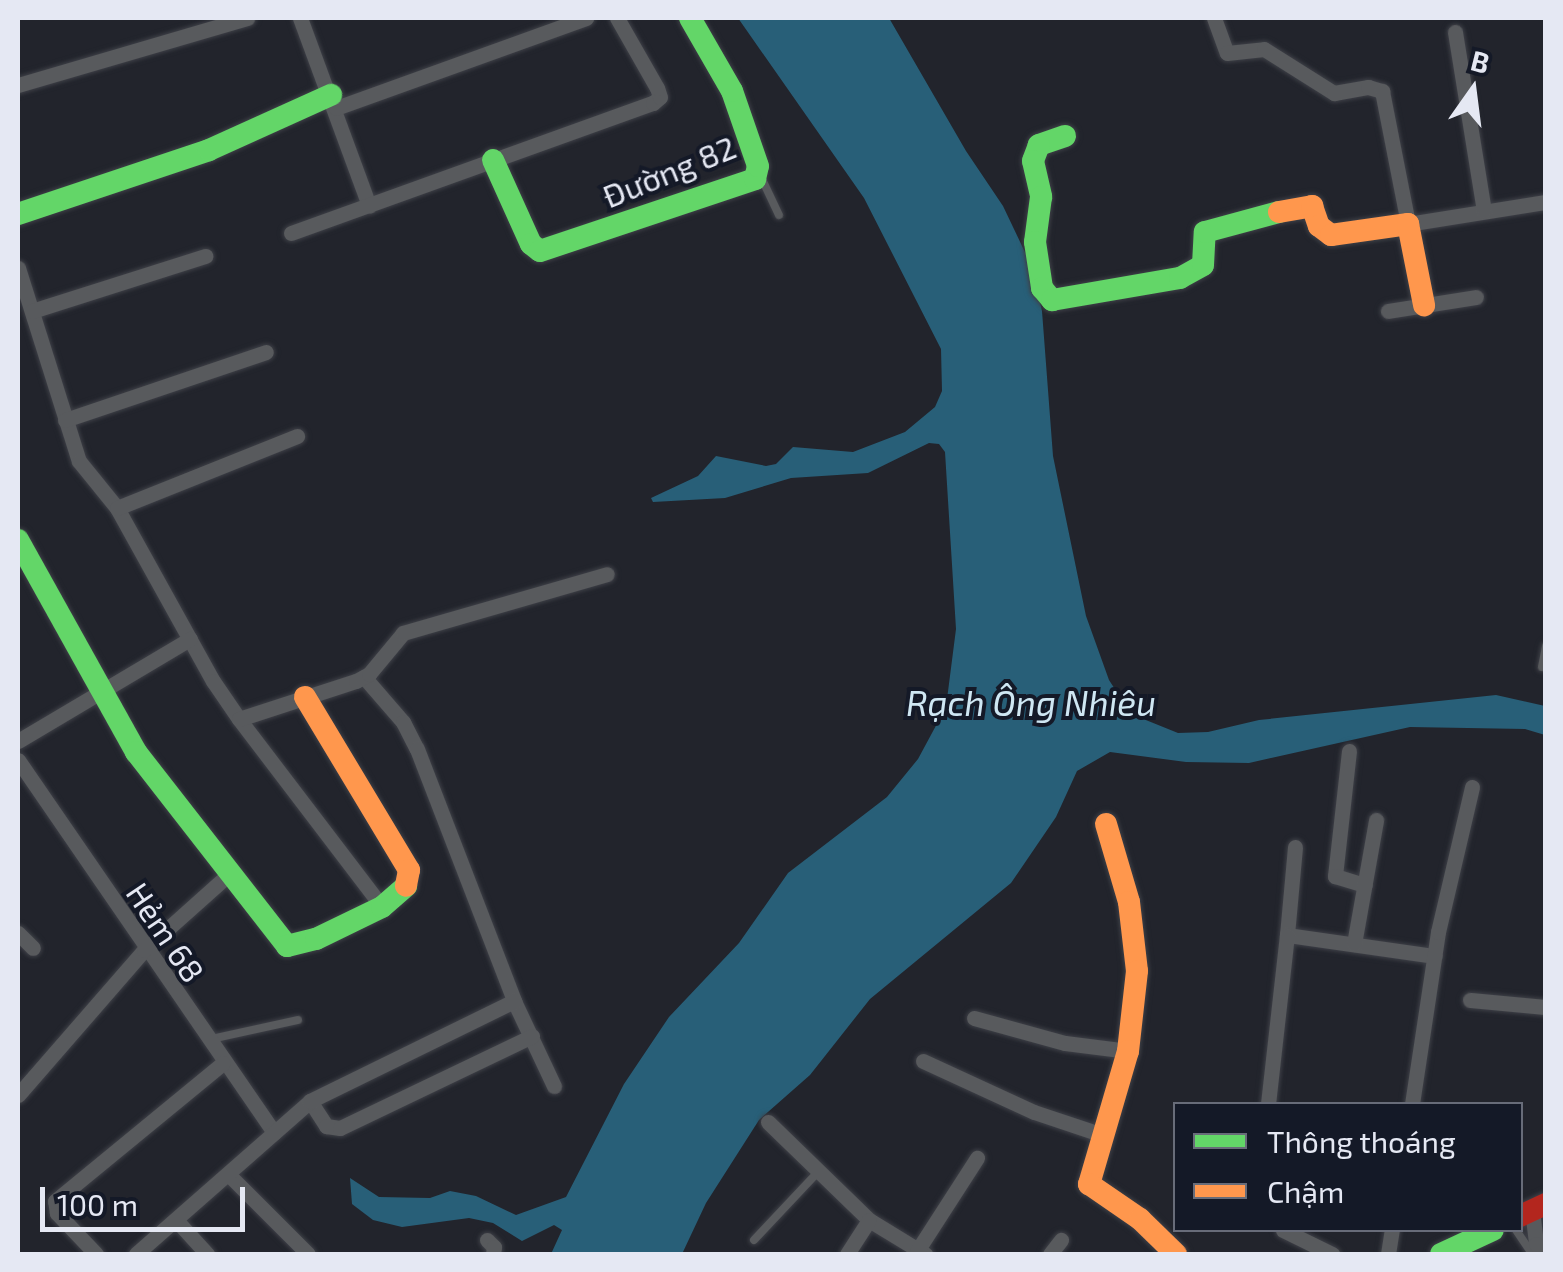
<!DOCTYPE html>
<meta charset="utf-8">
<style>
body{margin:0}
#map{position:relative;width:1563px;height:1272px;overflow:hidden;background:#22242c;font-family:"Exo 2",sans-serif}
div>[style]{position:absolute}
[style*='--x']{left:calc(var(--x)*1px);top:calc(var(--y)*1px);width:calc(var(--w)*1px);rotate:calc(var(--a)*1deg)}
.water>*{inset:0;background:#285f78}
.roads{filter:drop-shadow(0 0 2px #3e4047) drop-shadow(0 0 2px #3e4047)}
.lane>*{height:8px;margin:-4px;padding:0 4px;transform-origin:4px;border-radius:4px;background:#585a5d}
.street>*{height:15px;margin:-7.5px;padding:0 7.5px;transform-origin:7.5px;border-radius:7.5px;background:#585a5d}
.fast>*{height:22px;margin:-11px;padding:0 11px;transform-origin:11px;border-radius:11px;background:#63d668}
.slow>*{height:22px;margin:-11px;padding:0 11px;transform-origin:11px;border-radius:11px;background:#ff974d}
.jam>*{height:22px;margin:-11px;padding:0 11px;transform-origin:11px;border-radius:11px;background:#b3261e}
span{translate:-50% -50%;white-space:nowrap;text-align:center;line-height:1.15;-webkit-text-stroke:8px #141927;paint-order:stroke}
.street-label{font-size:32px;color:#e5e8f3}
.water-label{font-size:35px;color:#cfe7f3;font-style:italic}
.frame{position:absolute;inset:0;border:20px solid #e5e8f3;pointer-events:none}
.legend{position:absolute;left:1173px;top:1102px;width:350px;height:130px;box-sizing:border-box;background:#141927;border:2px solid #686c79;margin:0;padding:12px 18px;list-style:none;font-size:30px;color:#e5e8f3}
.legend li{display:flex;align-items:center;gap:20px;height:50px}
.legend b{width:50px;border:2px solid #686c79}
.north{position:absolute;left:1423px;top:40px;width:100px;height:100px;-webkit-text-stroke:8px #141927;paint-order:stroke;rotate:14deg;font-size:28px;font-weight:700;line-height:40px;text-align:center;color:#e5e8f3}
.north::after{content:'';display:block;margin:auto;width:35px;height:45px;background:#e5e8f3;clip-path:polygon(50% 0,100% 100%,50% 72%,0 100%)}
.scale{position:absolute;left:40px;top:1187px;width:205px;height:45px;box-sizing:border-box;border:5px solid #e5e8f3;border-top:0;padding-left:12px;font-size:30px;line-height:35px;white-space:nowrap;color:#e5e8f3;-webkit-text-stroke:8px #141927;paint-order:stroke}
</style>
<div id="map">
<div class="water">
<i style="clip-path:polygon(738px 18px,889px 18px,966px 151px,1003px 206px,1032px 267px,1042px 311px,1053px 456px,1086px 616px,1109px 680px,1131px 714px,1178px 733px,1208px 732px,1259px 720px,1496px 695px,1545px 706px,1545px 735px,1525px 729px,1410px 727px,1249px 763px,1186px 762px,1110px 752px,1077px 771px,1056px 817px,1011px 883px,870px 999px,810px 1075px,759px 1120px,706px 1203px,682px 1254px,551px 1254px,562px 1230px,554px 1225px,522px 1241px,493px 1223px,469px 1218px,402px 1227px,373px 1220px,352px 1204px,350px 1178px,379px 1197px,430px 1198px,450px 1191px,476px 1196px,516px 1215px,566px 1197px,624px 1084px,669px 1017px,739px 943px,788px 873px,887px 797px,918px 759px,946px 707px,956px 629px,945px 452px,939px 444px,929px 443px,868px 473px,791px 478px,725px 498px,653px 502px,651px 498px,698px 476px,716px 456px,766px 466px,776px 464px,793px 447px,853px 452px,905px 432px,935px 407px,942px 391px,941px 349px,864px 198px)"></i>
</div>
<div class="roads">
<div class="lane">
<i style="--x:761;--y:177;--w:42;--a:64.7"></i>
<i style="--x:1542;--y:667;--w:21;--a:-79"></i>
<i style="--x:211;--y:1039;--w:89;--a:-12.3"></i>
<i style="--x:1516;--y:1230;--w:29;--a:56"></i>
<i style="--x:754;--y:1240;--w:95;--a:-46.7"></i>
</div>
<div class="street">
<i style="--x:300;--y:18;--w:200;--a:69.8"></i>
<i style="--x:1214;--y:18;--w:37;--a:70"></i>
<i style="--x:1227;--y:53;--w:37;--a:-6"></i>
<i style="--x:1264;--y:49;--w:83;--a:32.2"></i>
<i style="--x:1334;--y:93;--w:35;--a:-10"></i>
<i style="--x:1368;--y:87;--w:15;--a:16"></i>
<i style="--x:1382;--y:91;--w:136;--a:78.9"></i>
<i style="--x:1408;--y:224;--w:140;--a:-9.1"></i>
<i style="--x:1455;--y:32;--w:181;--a:80.8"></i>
<i style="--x:18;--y:85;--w:239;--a:-16.3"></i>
<i style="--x:336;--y:108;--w:266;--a:-19.8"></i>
<i style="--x:291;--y:233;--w:385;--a:-19.8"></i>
<i style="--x:653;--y:103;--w:9;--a:-41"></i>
<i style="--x:660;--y:97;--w:9;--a:-108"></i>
<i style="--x:657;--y:88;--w:81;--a:-119.7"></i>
<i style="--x:18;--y:268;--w:202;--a:72.5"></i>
<i style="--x:79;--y:461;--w:60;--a:51"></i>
<i style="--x:117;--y:508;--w:198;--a:61"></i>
<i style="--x:213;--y:681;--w:46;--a:55.6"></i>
<i style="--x:239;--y:719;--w:236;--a:52.7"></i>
<i style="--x:32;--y:311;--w:182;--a:-17.6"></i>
<i style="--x:1388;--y:311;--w:89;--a:-9"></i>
<i style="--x:65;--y:420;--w:212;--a:-18.7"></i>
<i style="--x:117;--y:508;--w:194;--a:-21.8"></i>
<i style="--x:364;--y:677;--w:60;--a:49.1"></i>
<i style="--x:403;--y:722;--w:30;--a:63"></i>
<i style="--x:417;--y:749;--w:270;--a:68.9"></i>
<i style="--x:514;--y:1001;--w:94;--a:64.8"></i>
<i style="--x:239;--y:719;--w:123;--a:-18"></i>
<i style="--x:356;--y:681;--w:15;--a:-28"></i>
<i style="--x:369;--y:674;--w:53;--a:-50.3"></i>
<i style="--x:403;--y:633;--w:212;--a:-16.1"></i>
<i style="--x:18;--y:741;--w:200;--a:-30.7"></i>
<i style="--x:1349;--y:751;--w:126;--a:96.4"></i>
<i style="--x:1335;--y:876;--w:31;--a:17"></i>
<i style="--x:18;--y:760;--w:452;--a:55.5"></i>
<i style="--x:1295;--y:847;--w:88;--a:95.2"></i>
<i style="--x:1287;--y:935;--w:149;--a:8.1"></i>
<i style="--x:18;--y:933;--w:21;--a:45"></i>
<i style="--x:1354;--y:944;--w:126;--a:-79.9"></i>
<i style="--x:1470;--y:1000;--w:76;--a:5.3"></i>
<i style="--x:974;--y:1018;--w:94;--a:15.4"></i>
<i style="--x:1065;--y:1043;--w:64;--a:7.2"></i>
<i style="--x:923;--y:1061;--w:122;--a:24.7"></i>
<i style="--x:1034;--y:1112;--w:73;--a:18.4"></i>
<i style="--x:18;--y:1095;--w:192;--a:-49"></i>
<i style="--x:144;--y:950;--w:115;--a:-41.8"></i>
<i style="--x:310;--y:1101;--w:30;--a:57"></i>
<i style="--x:326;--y:1126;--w:14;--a:8"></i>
<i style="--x:340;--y:1128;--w:213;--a:-25.6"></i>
<i style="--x:1268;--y:1104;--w:170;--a:-83.6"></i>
<i style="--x:1412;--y:1104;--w:174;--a:-81.4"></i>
<i style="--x:1438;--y:932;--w:149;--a:-76.8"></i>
<i style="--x:768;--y:1122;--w:141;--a:44.1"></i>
<i style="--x:869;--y:1220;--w:66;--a:31.3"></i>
<i style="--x:230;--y:1176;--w:110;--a:45"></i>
<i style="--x:1532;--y:1210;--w:34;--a:83"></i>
<i style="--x:1536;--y:1244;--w:13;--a:48"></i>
<i style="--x:177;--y:1221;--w:45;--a:47.7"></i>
<i style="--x:1283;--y:1230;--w:55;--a:26.1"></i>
<i style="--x:487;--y:1240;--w:10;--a:45"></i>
<i style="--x:494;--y:1247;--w:7;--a:98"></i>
<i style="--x:917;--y:1251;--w:111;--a:-57.2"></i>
<i style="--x:96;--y:1254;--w:57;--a:-133.6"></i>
<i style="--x:57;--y:1213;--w:12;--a:-99"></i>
<i style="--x:55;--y:1201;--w:217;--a:-39.4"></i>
<i style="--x:136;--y:1254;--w:232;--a:-41.3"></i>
<i style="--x:310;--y:1101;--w:227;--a:-26.1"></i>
<i style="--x:847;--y:1254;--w:40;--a:-57.1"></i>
<i style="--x:1050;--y:1254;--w:18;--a:-52"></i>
<i style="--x:1388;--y:1254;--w:24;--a:-81"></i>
</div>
<div class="fast">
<i style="--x:1065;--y:136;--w:28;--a:161"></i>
<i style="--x:1039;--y:145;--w:17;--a:111"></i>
<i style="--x:1033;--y:161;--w:37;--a:77"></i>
<i style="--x:1041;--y:197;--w:45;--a:97.6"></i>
<i style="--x:1035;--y:242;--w:47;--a:81.3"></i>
<i style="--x:1042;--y:288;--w:16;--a:50"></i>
<i style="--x:1052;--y:300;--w:130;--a:-9.8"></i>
<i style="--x:1180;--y:278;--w:26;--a:-29"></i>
<i style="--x:1203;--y:265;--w:33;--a:-87"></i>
<i style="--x:1205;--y:232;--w:77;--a:-15.1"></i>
<i style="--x:493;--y:160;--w:92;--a:65.7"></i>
<i style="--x:531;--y:244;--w:11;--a:38"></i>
<i style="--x:540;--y:251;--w:227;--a:-18.5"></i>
<i style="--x:755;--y:179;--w:13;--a:-77"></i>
<i style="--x:758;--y:166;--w:79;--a:-109.1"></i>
<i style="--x:732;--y:91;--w:84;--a:-119.9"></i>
<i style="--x:18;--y:214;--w:201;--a:-18.5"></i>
<i style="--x:209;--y:150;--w:134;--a:-24.3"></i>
<i style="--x:18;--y:540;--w:243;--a:60.9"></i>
<i style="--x:136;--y:752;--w:246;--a:52.1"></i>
<i style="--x:287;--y:946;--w:30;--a:-14"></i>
<i style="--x:316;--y:939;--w:73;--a:-25.9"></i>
<i style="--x:382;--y:907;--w:32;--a:-41"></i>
<i style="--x:1441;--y:1254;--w:57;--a:-24.8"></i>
</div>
<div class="slow">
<i style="--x:1279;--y:212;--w:34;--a:-10"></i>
<i style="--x:1312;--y:206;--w:21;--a:71"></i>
<i style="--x:1319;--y:226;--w:15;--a:37"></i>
<i style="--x:1331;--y:235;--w:78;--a:-8.1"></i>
<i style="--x:1408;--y:224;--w:83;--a:78.8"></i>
<i style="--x:305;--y:697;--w:202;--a:59"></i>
<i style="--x:409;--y:870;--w:16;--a:101"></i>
<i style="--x:1106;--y:824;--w:81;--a:73.6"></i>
<i style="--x:1129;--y:902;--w:69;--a:83.4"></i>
<i style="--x:1137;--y:971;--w:81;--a:96.4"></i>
<i style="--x:1128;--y:1051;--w:139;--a:106.3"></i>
<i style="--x:1089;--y:1184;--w:62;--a:34.5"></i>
<i style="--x:1140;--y:1219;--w:50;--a:44.2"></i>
</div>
<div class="jam">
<i style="--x:1520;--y:1216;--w:29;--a:-25"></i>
</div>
</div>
<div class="street-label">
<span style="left:669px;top:171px;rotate:-22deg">Đường 82</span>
<span style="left:166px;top:932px;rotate:56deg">Hẻm 68</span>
</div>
<div class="water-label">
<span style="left:1031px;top:702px">Rạch Ông Nhiêu</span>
</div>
<div class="frame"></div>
<ul class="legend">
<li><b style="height:12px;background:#63d668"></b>Thông thoáng</li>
<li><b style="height:12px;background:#ff974d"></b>Chậm</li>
</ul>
<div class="north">B</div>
<div class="scale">100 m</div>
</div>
